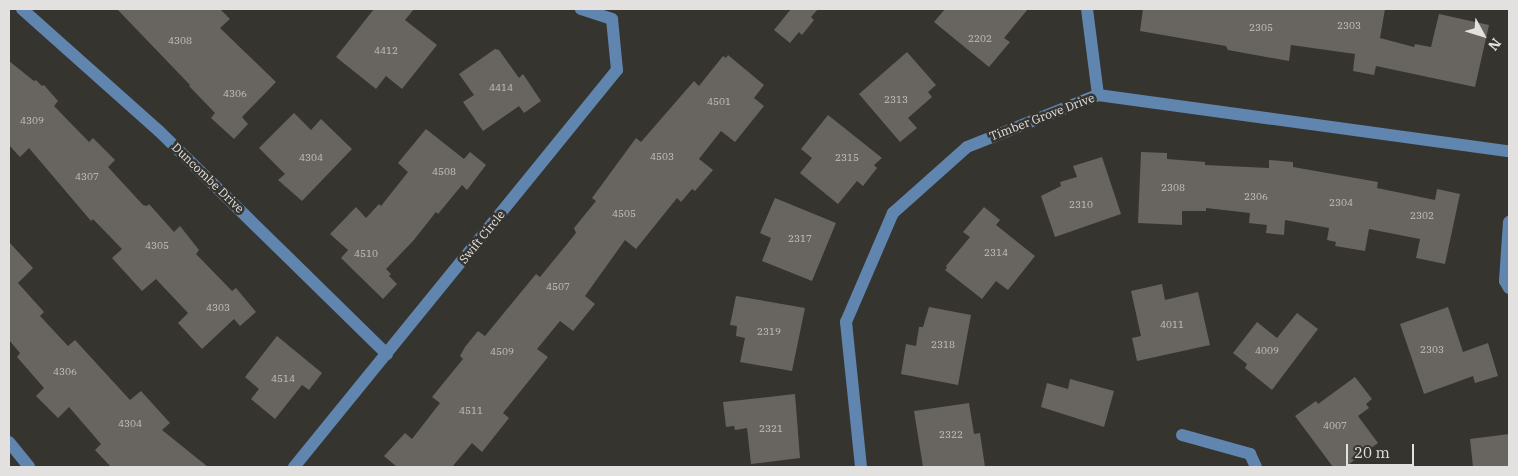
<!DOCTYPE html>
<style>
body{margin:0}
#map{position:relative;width:1518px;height:476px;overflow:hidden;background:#36342f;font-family:"IBM Plex Serif",serif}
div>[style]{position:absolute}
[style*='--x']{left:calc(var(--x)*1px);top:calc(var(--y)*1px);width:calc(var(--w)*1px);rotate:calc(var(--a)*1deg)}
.building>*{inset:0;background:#686560}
.minor>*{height:12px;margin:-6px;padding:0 6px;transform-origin:6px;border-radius:6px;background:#6086b0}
span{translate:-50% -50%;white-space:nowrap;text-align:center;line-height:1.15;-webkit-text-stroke:5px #36342f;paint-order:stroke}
.number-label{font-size:10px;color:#c4c2bf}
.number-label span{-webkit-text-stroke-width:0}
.street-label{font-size:12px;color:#e3e1df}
.frame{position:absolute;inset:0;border:10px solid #e3e1df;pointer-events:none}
.north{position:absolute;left:1458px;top:10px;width:50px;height:50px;-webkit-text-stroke:4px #36342f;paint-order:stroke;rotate:129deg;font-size:14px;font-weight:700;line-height:20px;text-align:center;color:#e3e1df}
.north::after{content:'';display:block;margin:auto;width:18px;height:22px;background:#e3e1df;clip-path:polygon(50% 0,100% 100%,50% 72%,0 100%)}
.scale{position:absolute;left:1346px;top:444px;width:68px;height:22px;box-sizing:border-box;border:2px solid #e3e1df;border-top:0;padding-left:6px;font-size:15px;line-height:18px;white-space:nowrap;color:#e3e1df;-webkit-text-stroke:4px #36342f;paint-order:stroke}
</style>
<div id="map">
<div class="building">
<i style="clip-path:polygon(117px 9px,220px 9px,230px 19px,220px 28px,276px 82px,242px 117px,248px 124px,234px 139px,211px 118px,215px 113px,189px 86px,190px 85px)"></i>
<i style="clip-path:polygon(374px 9px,414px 9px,405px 20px,437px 45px,402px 89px,386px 76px,376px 89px,336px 57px)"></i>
<i style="clip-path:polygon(791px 9px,818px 9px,811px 17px,814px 20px,802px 35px,799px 32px,790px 43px,774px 30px)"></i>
<i style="clip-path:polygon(945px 9px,1028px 9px,1004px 38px,1010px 42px,989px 67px,934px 22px)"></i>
<i style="clip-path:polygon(1143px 9px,1385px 9px,1380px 38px,1414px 47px,1415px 44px,1431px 47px,1439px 14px,1489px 25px,1475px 87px,1376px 66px,1374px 75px,1353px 71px,1355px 54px,1291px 45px,1289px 61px,1228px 50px,1226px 46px,1140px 31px)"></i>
<i style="clip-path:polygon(495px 49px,499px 50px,519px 78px,523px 74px,541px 101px,524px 113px,519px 106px,483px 131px,463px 102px,474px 95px,459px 74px)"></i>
<i style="clip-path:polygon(907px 52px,936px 85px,928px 92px,932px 97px,908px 118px,917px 128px,900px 142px,859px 94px)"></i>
<i style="clip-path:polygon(728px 55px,764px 85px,754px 98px,764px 106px,735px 142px,721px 131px,699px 159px,713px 170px,695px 191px,692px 189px,681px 202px,677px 198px,636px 249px,625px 240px,585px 296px,595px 304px,573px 331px,560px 321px,537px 349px,548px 357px,503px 413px,509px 418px,482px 452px,472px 443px,452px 467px,397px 467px,384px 456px,405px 433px,412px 439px,440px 403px,432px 397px,463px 359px,460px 356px,465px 347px,478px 331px,485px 336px,536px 274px,540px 277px,576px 233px,574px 228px,596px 201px,592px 198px,636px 138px,641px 142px,694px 81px,699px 86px,723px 56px,726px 58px)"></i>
<i style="clip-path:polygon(9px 61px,34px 81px,36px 80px,42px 86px,44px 85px,58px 101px,54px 106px,89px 142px,93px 138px,115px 160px,108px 167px,143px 205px,147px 206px,149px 204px,174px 232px,180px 226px,199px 250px,196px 254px,232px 291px,236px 288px,256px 312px,240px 326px,234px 319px,202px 349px,178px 323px,188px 313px,156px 279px,142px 291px,112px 258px,122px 249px,93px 219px,91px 221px,29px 148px,20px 157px,9px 145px)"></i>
<i style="clip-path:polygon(294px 113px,311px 130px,321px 119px,352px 149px,302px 201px,278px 180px,285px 174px,259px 148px)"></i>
<i style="clip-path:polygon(828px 115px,882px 158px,874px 165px,877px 168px,863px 186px,857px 181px,838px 204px,800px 173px,812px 158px,801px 149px)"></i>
<i style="clip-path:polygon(426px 129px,464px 159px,470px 152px,486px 165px,467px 190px,462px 185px,438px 214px,436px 212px,413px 241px,386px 269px,391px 274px,389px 276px,397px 284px,383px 299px,341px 258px,348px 250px,330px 234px,356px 207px,366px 218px,379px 204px,381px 206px,408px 172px,398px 163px)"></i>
<i style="clip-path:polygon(1141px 152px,1167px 153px,1167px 159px,1205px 162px,1205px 165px,1269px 168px,1269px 160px,1293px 162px,1293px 167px,1378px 182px,1377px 188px,1435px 200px,1437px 189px,1460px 194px,1445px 264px,1416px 258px,1420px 239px,1369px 229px,1365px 251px,1335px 246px,1336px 242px,1327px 240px,1329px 228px,1285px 220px,1284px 235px,1266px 233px,1267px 225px,1249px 223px,1250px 213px,1206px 208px,1206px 211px,1182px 211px,1182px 225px,1138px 223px)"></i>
<i style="clip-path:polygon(1102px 157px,1121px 214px,1055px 237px,1041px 196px,1061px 186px,1060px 182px,1077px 177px,1073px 166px)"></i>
<i style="clip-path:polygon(775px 198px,836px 223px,812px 281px,762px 261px,771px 238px,760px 233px)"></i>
<i style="clip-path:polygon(984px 207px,1000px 220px,996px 225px,1035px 256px,1008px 290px,996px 281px,982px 299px,945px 270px,947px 268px,946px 266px,970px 237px,963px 232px)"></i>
<i style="clip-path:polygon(9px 242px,33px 268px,18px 283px,44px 312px,40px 316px,68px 346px,75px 340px,130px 400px,141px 391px,170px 423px,162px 430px,208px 467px,111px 467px,95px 450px,101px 444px,69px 407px,58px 418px,36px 396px,44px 388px,17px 357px,20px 353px,9px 340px)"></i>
<i style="clip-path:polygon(1162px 284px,1165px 300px,1198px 292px,1210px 345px,1137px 361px,1132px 338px,1141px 336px,1131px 291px)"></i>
<i style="clip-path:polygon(736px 296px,805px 308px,792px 371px,740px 362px,745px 338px,736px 336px,737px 326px,730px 325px)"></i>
<i style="clip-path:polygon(929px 307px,971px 315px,958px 385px,901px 374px,906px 344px,916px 346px,919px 327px,923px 327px)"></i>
<i style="clip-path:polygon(1448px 307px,1463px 352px,1488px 343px,1498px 376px,1475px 383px,1473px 376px,1424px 394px,1400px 324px)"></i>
<i style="clip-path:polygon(1297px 313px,1318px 329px,1272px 390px,1245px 368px,1247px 364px,1233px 353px,1257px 322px,1277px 338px)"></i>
<i style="clip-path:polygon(277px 336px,322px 373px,309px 390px,302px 385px,275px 419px,251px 399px,259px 389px,245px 377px)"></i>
<i style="clip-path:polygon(1355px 377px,1372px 399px,1366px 404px,1369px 408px,1358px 416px,1378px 443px,1345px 467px,1333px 467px,1295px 416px,1316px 401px,1318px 404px)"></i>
<i style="clip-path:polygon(1070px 379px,1114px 391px,1104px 427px,1041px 407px,1047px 383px,1068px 389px)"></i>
<i style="clip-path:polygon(795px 394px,800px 458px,751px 464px,747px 428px,735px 430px,734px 426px,726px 427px,723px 402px)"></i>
<i style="clip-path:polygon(969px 403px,974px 434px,980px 433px,985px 467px,923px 467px,914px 411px)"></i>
<i style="clip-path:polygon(1509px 434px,1509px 466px,1473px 467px,1470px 439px)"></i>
</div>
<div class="minor">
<i style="--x:22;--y:9;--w:183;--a:41.7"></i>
<i style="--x:159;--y:131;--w:319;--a:44.4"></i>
<i style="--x:1087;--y:9;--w:87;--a:82.7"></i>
<i style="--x:1509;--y:222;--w:59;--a:93.9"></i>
<i style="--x:1505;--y:281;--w:8;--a:60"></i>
<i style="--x:1182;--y:435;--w:71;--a:15.6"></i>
<i style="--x:1250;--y:454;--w:14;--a:65"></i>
<i style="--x:9;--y:442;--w:32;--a:51"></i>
<i style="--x:294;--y:467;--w:512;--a:-50.87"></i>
<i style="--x:617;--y:70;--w:51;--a:-95.6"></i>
<i style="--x:612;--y:19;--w:33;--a:-162"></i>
<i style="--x:861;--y:467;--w:146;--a:-95.9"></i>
<i style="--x:846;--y:322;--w:119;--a:-66.7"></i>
<i style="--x:893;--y:213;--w:99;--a:-41.7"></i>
<i style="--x:967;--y:147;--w:141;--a:-21.7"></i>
<i style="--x:1098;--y:95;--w:415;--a:7.8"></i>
</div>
<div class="number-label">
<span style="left:1349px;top:26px">2303</span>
<span style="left:1261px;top:28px">2305</span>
<span style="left:980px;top:39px">2202</span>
<span style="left:180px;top:41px">4308</span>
<span style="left:386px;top:51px">4412</span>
<span style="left:501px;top:88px">4414</span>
<span style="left:235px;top:94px">4306</span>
<span style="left:896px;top:100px">2313</span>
<span style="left:719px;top:102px">4501</span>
<span style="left:32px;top:121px">4309</span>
<span style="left:662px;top:157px">4503</span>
<span style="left:311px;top:158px">4304</span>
<span style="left:847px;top:158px">2315</span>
<span style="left:444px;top:172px">4508</span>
<span style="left:87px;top:177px">4307</span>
<span style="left:1173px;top:188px">2308</span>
<span style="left:1256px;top:197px">2306</span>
<span style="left:1341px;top:203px">2304</span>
<span style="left:1081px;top:205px">2310</span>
<span style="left:624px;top:214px">4505</span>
<span style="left:1422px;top:216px">2302</span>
<span style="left:800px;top:239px">2317</span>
<span style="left:157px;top:246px">4305</span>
<span style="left:996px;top:253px">2314</span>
<span style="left:366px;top:254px">4510</span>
<span style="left:558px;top:287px">4507</span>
<span style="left:218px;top:308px">4303</span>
<span style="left:1172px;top:325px">4011</span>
<span style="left:769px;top:332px">2319</span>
<span style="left:943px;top:345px">2318</span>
<span style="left:1432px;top:350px">2303</span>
<span style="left:1267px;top:351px">4009</span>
<span style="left:502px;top:352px">4509</span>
<span style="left:65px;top:372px">4306</span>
<span style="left:283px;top:379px">4514</span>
<span style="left:471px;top:411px">4511</span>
<span style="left:130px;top:424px">4304</span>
<span style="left:1335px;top:426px">4007</span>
<span style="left:771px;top:429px">2321</span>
<span style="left:951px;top:435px">2322</span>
</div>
<div class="street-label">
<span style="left:1042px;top:117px;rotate:-21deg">Timber Grove Drive</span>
<span style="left:208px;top:178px;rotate:44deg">Duncombe Drive</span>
<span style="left:482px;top:237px;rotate:-51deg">Swift Circle</span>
</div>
<div class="frame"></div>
<div class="north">N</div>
<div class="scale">20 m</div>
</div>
